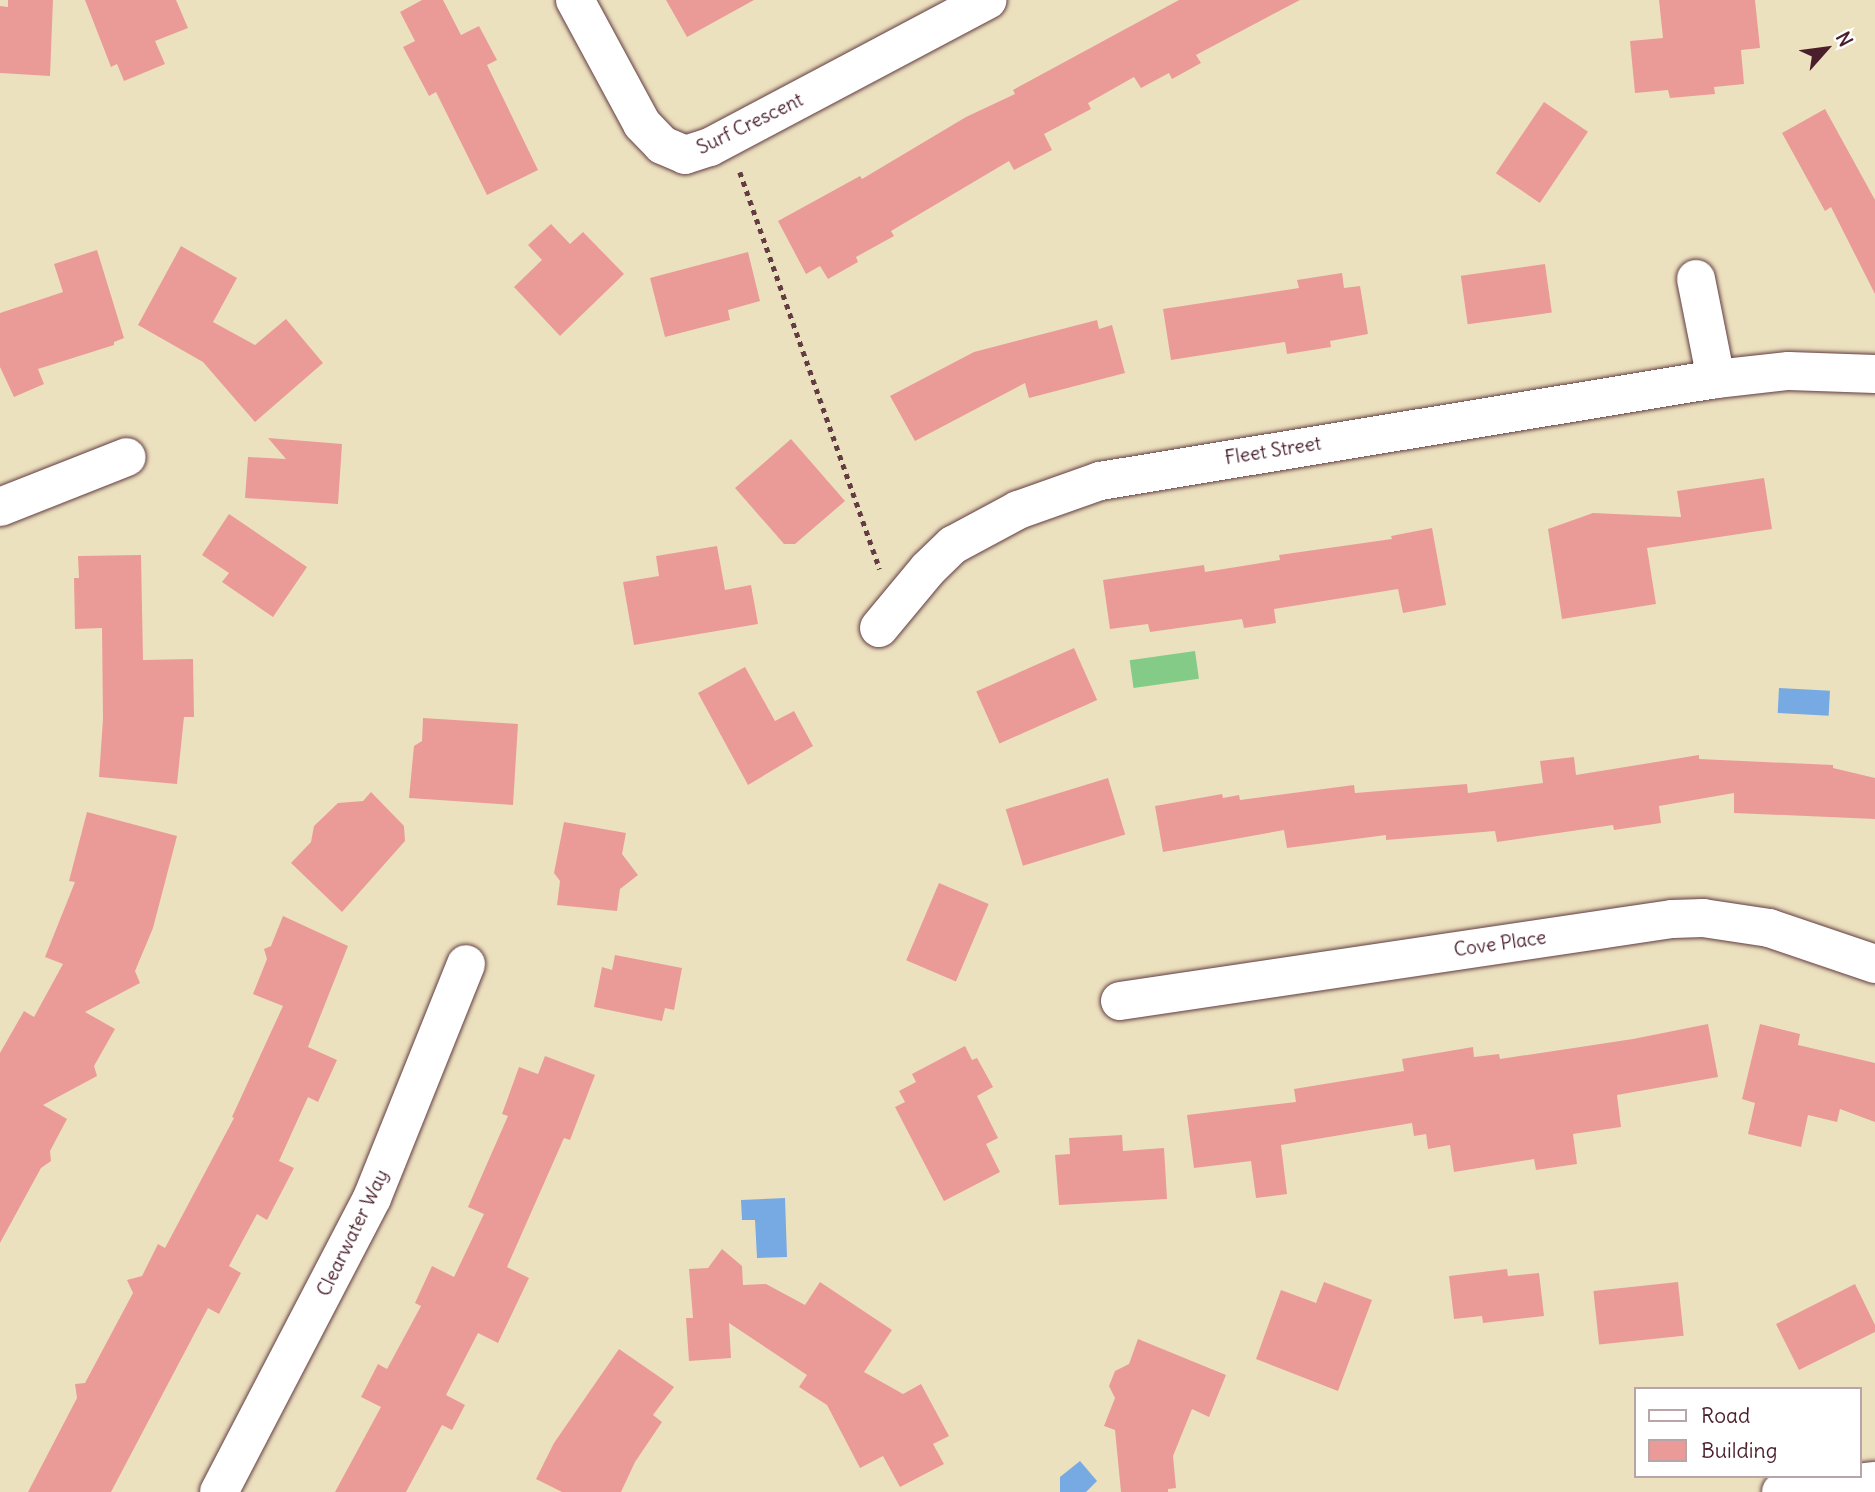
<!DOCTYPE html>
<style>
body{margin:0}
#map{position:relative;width:1875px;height:1492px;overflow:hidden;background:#ece1bf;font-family:Delius,sans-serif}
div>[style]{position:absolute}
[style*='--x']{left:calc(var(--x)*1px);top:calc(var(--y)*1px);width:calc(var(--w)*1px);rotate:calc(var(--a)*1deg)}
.green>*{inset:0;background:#84cb87;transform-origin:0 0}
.water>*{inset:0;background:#77a9e3;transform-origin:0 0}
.building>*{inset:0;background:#eb9b97;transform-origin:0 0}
.path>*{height:4.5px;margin-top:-2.25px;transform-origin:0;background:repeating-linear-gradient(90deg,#623c41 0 5px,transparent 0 10px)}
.roads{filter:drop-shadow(0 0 2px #623c41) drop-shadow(0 0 2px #623c41)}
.minor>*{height:38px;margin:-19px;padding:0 19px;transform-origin:19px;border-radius:19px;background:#fff}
span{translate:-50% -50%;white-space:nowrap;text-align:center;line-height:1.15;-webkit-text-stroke:5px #fff;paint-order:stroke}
.street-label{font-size:19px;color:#4a1f2b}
.legend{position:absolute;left:1634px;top:1387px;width:228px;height:91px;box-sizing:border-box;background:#fff;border:2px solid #b7a5aa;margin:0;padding:9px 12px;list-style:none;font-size:21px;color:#4a1f2b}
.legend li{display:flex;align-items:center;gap:14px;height:35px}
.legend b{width:35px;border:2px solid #b7a5aa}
.north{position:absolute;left:1791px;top:14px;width:70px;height:70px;-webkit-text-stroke:5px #fff;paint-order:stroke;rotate:62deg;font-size:19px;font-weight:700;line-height:28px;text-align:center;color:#4a1f2b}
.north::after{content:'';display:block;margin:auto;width:24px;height:32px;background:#4a1f2b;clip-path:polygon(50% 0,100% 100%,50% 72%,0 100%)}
</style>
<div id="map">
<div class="green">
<i style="left:1195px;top:651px;width:28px;height:66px;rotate:82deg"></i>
</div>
<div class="water">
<i style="left:1779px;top:688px;width:51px;height:25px;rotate:3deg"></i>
<i style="clip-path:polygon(785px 1198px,787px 1257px,757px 1258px,755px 1220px,742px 1220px,741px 1200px)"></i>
<i style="clip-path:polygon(1080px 1461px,1097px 1481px,1086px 1492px,1060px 1492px,1060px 1477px)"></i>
</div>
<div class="building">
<i style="clip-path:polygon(8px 0,53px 0,50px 76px,0 73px,0 6px,8px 7px)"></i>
<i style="clip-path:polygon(85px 0,176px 0,188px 28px,155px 41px,165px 64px,124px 81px,117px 64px,111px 67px)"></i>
<i style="clip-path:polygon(422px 0,443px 0,461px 35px,479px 26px,497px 60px,487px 65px,538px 170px,487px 195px,436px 92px,429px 96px,403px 47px,415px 41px,400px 12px)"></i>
<i style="clip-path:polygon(666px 0,754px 0,687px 37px)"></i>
<i style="clip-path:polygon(1179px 0,1300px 0,1196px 55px,1201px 63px,1172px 79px,1169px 73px,1141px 88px,1134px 77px,1088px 103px,1091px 109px,1044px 134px,1052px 150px,1014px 170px,1009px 161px,891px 231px,894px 236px,856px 257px,858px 262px,828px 279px,820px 266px,806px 274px,778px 221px,860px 176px,862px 179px,966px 117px,1015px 94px,1013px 90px)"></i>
<i style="clip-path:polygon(1659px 0,1755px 0,1760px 48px,1741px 50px,1744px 84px,1714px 87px,1715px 94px,1670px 98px,1668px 90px,1635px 93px,1630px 41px,1663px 38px)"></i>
<i style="left:1544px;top:102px;width:53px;height:86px;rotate:34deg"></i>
<i style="clip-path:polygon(1825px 109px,1875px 200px,1875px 294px,1831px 207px,1825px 211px,1782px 133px)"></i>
<i style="clip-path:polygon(551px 224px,570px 244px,583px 232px,624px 274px,560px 336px,514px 287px,542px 260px,528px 245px)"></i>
<i style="clip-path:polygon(181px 246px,237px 278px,213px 322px,255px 345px,286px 319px,323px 363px,255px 422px,203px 362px,138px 325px)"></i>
<i style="clip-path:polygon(97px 250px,124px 338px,114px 342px,114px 345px,38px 369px,44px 384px,14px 397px,0 367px,0 313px,63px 292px,54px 264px)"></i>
<i style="clip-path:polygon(748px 252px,760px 301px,728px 310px,730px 320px,665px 337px,650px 278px)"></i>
<i style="left:1545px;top:264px;width:49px;height:85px;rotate:82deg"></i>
<i style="clip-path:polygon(1342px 273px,1344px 288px,1360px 286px,1368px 334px,1330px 341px,1331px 347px,1287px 354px,1285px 342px,1171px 360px,1163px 309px,1299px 288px,1297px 280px)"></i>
<i style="clip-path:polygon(1097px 320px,1099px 329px,1112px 325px,1125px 373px,1029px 398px,1025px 383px,915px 441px,890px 396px,974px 352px)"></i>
<i style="clip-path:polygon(268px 438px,342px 444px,338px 504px,245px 498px,248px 457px,286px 459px)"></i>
<i style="clip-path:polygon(791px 439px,845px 501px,795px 544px,784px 544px,735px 488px)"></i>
<i style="clip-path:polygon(1764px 478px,1772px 529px,1647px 548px,1656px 604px,1562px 619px,1548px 529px,1593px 513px,1681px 517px,1677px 491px)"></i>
<i style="clip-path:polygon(229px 514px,307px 567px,273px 617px,222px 582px,229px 573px,202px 555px)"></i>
<i style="clip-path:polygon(1432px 528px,1446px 605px,1403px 613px,1398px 589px,1274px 609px,1276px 623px,1244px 628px,1242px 619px,1150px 632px,1148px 624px,1110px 629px,1103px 580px,1204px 565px,1205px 572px,1280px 560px,1279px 555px,1392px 539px,1391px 536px)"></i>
<i style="clip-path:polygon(717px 546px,725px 590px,751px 585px,758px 624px,634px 645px,623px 582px,659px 576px,656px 556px)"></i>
<i style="clip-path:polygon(141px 555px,143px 660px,193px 659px,194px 717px,184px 717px,177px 784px,99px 777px,103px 719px,102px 628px,75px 629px,74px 578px,79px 578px,78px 556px)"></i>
<i style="left:1074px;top:648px;width:57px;height:107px;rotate:66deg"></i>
<i style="clip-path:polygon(745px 667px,775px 721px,794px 711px,813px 746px,748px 785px,698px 693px)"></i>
<i style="clip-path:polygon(423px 718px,518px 724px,513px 805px,409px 798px,414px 746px,422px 741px)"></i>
<i style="clip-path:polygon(1699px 755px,1699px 759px,1833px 765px,1833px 768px,1875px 778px,1875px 819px,1734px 813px,1734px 793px,1659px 806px,1661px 823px,1614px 830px,1613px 825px,1497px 842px,1495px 831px,1386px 840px,1386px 835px,1287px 848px,1284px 830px,1163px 852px,1155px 806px,1222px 794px,1223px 798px,1239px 795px,1240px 800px,1354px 785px,1355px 793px,1467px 784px,1468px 793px,1543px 783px,1540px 761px,1574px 757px,1576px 775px)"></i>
<i style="left:1108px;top:778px;width:59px;height:107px;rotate:73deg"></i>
<i style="clip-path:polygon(371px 792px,404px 826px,405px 841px,342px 912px,291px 863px,311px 842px,314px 826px,338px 803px,363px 801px)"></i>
<i style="clip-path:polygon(87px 812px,177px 836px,153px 928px,135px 971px,140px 983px,85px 1012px,115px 1029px,94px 1066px,97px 1076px,43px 1105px,67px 1119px,50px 1151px,51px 1161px,41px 1168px,0 1243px,0 1053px,24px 1011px,34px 1017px,63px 964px,45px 957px,75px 882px,69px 881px)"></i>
<i style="clip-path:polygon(564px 822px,626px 833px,622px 854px,638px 875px,620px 889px,617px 911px,557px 905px,560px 881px,554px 873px)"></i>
<i style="left:939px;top:883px;width:54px;height:84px;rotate:23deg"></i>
<i style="clip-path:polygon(283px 916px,348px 946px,308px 1047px,337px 1060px,318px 1102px,308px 1097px,279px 1161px,294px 1168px,267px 1220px,257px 1214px,229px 1266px,241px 1273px,219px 1314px,208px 1308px,111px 1492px,28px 1492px,77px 1398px,75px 1384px,85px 1383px,133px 1293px,127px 1280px,142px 1276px,158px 1244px,165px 1248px,234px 1118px,232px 1117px,283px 1006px,253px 994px,267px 959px,264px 949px,271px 946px)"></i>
<i style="clip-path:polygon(615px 955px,682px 968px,674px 1010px,665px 1008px,662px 1021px,594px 1007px,602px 967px,612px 970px)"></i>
<i style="clip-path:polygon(1708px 1024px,1718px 1077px,1617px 1095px,1621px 1127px,1573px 1134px,1577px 1164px,1536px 1170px,1534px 1159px,1454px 1172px,1450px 1145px,1428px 1149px,1426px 1134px,1414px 1136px,1412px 1123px,1281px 1145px,1287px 1194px,1256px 1198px,1251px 1161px,1194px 1168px,1187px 1115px,1296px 1102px,1294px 1089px,1404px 1071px,1402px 1059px,1473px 1047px,1474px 1057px,1499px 1054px,1500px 1059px,1633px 1039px)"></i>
<i style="clip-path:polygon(1760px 1024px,1800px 1034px,1798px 1045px,1875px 1063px,1875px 1122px,1840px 1109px,1837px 1122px,1808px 1115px,1801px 1147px,1748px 1134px,1755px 1103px,1742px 1099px)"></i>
<i style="clip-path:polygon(965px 1046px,972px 1060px,977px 1058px,993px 1087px,977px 1096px,998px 1138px,986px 1144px,1000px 1172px,944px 1201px,895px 1107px,905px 1102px,899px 1091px,916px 1082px,912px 1074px)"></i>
<i style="clip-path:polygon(545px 1056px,595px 1075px,570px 1140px,564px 1138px,507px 1267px,529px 1278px,498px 1343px,478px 1333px,446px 1395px,465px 1405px,452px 1430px,442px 1425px,406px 1492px,335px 1492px,381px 1407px,361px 1397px,378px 1364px,387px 1369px,421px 1306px,415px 1303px,432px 1266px,454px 1277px,484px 1214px,468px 1207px,508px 1116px,502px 1114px,519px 1067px,538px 1074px)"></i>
<i style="clip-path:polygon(1122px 1135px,1123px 1151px,1164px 1148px,1167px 1199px,1059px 1205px,1055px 1155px,1070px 1154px,1069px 1138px)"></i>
<i style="clip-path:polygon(722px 1249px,742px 1266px,743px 1285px,766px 1284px,805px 1305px,820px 1282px,892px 1330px,864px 1372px,903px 1394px,921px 1384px,949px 1436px,933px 1444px,944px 1464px,900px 1487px,883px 1456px,860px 1468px,827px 1405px,799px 1387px,807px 1375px,729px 1323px,731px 1358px,689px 1361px,686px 1318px,693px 1318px,689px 1269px,708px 1268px)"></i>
<i style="clip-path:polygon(1507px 1269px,1508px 1276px,1539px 1273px,1544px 1316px,1483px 1323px,1482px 1316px,1454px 1319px,1449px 1276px)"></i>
<i style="clip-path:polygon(1324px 1282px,1372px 1300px,1338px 1391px,1256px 1359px,1281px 1290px,1316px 1303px)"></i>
<i style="left:1678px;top:1282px;width:54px;height:85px;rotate:84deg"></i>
<i style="clip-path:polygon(1855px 1284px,1875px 1325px,1875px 1332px,1799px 1370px,1776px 1324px)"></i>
<i style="clip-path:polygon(1138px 1339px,1226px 1375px,1209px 1417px,1192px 1409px,1173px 1456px,1176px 1488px,1168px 1489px,1168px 1492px,1121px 1492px,1115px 1430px,1104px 1426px,1115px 1398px,1109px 1386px,1115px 1371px,1129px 1364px)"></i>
<i style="clip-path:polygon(619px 1349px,674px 1387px,653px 1415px,662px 1422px,635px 1462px,621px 1492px,562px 1492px,536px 1479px,554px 1443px)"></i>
</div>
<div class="path">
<i style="--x:740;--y:172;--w:421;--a:70.6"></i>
</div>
<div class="roads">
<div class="minor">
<i style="--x:575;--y:0;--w:141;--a:61.6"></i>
<i style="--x:642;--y:124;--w:29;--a:46"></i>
<i style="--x:662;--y:145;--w:25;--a:23"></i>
<i style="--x:685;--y:155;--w:26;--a:-18"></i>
<i style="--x:710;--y:147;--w:314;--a:-27.9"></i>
<i style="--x:1696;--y:279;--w:102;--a:78.7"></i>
<i style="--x:0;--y:507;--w:136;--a:-21.5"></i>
<i style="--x:879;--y:628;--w:77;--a:-50.3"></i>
<i style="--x:928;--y:569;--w:35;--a:-44"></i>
<i style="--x:953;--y:545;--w:74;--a:-28.3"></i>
<i style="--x:1018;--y:510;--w:87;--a:-19.5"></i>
<i style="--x:1100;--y:481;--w:624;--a:-9.4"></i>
<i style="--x:1716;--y:379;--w:73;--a:-6.3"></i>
<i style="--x:1789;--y:371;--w:86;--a:2"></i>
<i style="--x:1120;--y:1001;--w:558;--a:-8.45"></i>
<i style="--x:1672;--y:919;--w:31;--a:-2"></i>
<i style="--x:1703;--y:918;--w:67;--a:8.6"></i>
<i style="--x:1769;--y:928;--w:112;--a:18.8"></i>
<i style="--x:219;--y:1492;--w:331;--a:-62.5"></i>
<i style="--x:372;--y:1198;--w:252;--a:-68.1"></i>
<i style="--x:1781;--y:1492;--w:95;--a:-6.7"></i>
</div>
</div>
<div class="street-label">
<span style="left:750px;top:124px;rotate:-26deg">Surf Crescent</span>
<span style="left:1273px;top:451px;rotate:-9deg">Fleet Street</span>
<span style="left:1500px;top:944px;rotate:-8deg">Cove Place</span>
<span style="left:353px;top:1233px;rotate:-64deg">Clearwater Way</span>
</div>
<ul class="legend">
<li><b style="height:9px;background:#fff"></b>Road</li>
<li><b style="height:19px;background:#eb9b97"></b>Building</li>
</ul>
<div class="north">N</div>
</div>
